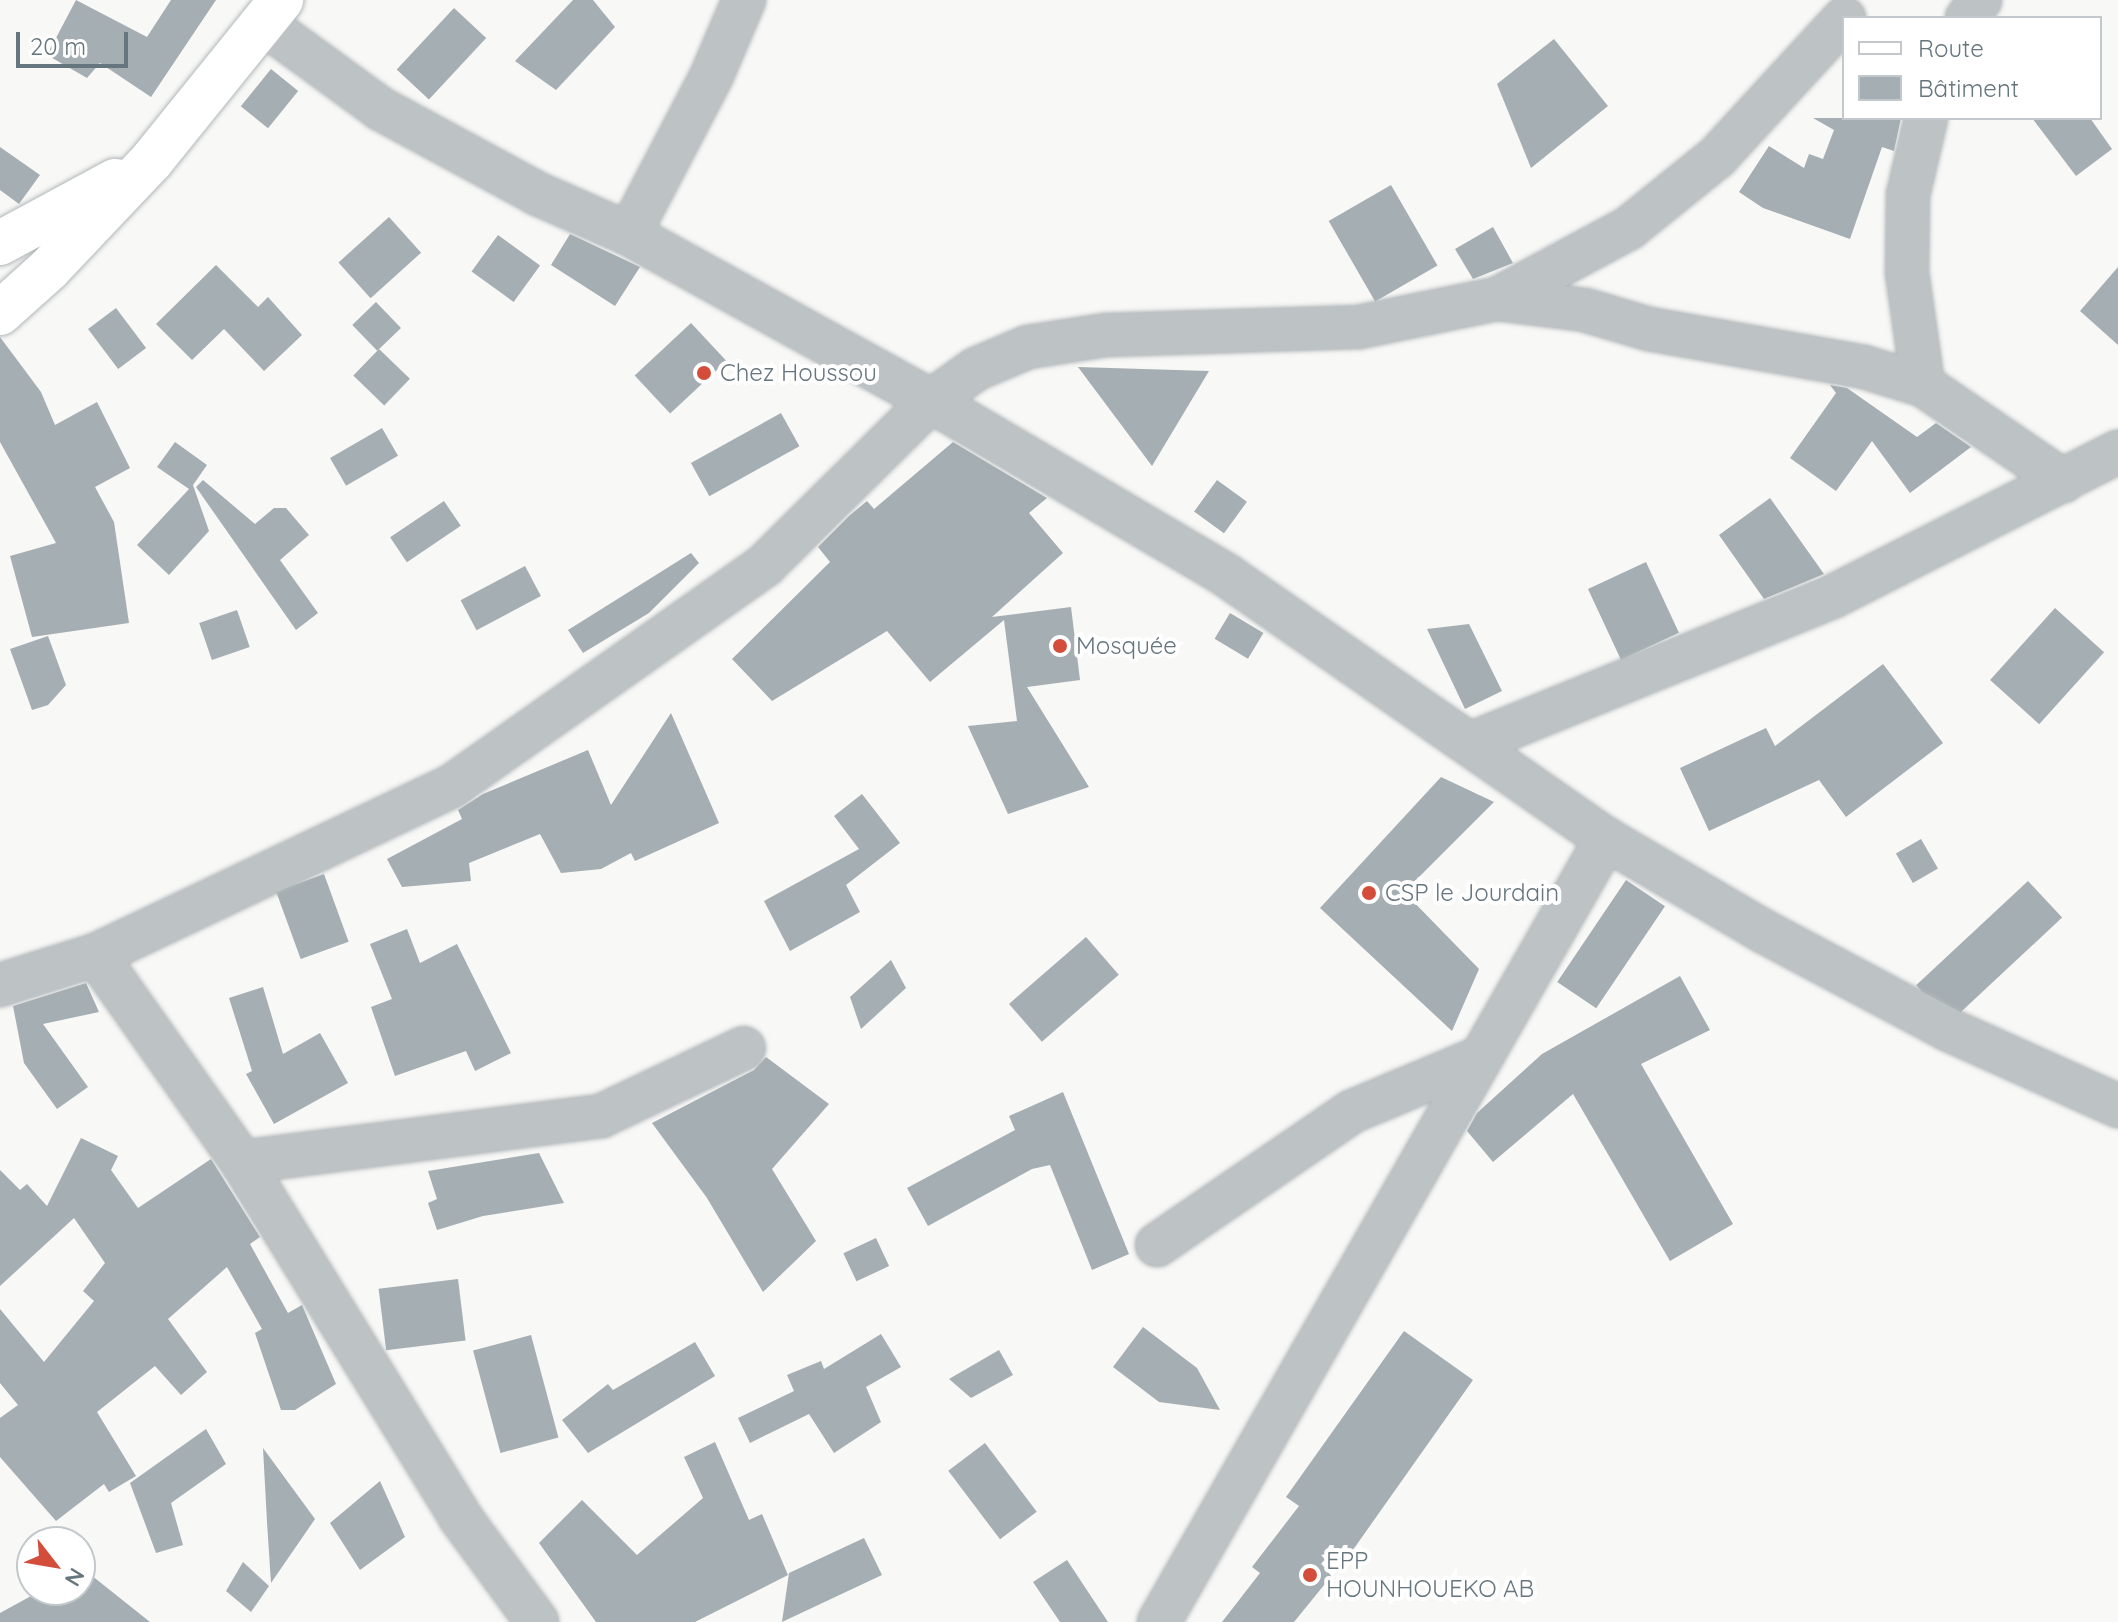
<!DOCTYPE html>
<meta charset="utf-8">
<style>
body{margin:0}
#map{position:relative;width:2118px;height:1622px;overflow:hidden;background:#f8f8f6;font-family:Quicksand,sans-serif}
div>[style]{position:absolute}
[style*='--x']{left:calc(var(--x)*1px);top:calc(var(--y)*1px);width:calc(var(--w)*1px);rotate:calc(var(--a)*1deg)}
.building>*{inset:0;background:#a5aeb2;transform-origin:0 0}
.roads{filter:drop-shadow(0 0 2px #b1b7ba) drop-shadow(0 0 2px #b1b7ba)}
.minor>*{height:42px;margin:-21px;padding:0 21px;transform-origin:21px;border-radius:21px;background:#bdc2c5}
.primary>*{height:44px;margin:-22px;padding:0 22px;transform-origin:22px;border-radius:22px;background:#fff}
.dots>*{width:22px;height:22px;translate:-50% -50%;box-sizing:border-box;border:4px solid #fff;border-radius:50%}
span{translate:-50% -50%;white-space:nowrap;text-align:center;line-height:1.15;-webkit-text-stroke:8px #fff;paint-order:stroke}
.poi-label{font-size:24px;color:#66767e}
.left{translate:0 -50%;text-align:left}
.legend{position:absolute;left:1842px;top:16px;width:260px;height:104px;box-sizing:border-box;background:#fff;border:2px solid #c2c8cb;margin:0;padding:10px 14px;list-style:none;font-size:24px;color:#66767e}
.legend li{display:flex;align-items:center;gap:16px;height:40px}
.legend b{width:40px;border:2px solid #c2c8cb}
.north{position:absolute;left:16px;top:1526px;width:80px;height:80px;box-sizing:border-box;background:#fff;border:2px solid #c2c8cb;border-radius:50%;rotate:121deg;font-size:22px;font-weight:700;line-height:32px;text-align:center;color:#66767e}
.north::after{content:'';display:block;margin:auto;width:28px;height:36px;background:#d44d3a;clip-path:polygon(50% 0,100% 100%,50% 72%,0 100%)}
.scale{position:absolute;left:16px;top:32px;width:112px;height:36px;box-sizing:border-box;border:4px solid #66767e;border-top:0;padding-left:10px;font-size:24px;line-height:28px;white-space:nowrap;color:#66767e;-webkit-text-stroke:6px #fff;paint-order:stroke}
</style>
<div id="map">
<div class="building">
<i style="clip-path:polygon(76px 0,147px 37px,171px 0,216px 0,151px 97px,100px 63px,87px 78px,47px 55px)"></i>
<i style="clip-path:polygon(573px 0,593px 0,615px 27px,556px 90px,515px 61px)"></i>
<i style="left:454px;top:8px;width:44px;height:84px;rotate:43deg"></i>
<i style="clip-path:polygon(1554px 39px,1608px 106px,1531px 168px,1497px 84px)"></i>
<i style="left:271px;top:69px;width:35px;height:48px;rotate:39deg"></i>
<i style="clip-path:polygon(1813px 118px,1901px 118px,1894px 151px,1882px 147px,1850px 239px,1763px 208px,1739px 192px,1769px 146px,1804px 168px,1809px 154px,1823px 159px,1834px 130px)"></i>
<i style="clip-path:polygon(2032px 118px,2090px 118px,2112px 149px,2076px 176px)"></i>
<i style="clip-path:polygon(0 147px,40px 175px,19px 204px,0 190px)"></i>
<i style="left:1391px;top:185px;width:93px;height:72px;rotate:60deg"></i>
<i style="left:389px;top:217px;width:48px;height:68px;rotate:48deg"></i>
<i style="clip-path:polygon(1493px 227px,1513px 263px,1473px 279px,1455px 249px)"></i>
<i style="clip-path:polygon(570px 234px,640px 267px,615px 306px,551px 265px)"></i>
<i style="left:498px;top:235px;width:52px;height:45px;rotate:36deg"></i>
<i style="clip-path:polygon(216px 265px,258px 307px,268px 297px,302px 335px,264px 371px,224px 329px,192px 360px,156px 324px)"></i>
<i style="clip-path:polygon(2118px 267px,2118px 345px,2080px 311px)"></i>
<i style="left:376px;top:302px;width:36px;height:33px;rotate:46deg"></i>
<i style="left:116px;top:308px;width:50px;height:35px;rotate:53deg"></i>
<i style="left:691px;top:323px;width:52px;height:77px;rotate:47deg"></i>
<i style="clip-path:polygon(0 337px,41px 392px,55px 425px,97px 402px,130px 468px,95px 487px,114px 522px,129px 623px,32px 637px,10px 556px,56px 543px,0 442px)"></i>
<i style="left:379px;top:349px;width:43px;height:37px;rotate:44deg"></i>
<i style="clip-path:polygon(1078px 367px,1209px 371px,1152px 466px)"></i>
<i style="clip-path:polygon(1830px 385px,1847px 388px,1917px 437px,1936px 423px,1971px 447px,1910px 493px,1872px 441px,1836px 491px,1790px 458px,1836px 393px)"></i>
<i style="left:781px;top:413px;width:38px;height:103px;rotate:61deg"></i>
<i style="left:382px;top:428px;width:32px;height:60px;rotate:60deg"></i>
<i style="clip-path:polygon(175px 442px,207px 465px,193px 485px,209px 531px,169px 575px,137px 545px,189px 489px,157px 467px)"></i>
<i style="clip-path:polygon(953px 442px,1047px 498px,1029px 513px,1063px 553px,992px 617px,1071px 607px,1080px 680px,1027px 687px,1089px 787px,1008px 814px,968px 726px,1017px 721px,1004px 620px,930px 682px,887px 631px,772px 701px,732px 659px,830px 562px,818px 547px,849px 516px,867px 501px,874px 509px)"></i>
<i style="clip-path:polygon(203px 480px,255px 524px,274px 508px,286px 508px,309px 535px,280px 560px,318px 613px,296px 630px,196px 487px)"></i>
<i style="left:1217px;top:480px;width:37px;height:39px;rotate:36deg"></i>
<i style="clip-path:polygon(1770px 498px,1824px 574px,1764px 599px,1719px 535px)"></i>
<i style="left:444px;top:501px;width:30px;height:65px;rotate:56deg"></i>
<i style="clip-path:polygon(691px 553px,699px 563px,649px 613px,583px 653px,568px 630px)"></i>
<i style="left:1646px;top:562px;width:78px;height:64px;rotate:65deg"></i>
<i style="left:525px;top:566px;width:34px;height:73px;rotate:62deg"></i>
<i style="left:2055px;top:608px;width:66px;height:97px;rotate:42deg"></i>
<i style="left:237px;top:610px;width:39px;height:40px;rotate:71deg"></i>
<i style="left:1230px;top:613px;width:39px;height:30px;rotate:31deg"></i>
<i style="clip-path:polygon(1469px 624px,1502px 691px,1465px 709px,1427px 629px)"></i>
<i style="clip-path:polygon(48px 636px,66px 685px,48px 705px,32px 710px,10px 649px)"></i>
<i style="clip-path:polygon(1883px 664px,1943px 743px,1846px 817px,1819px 780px,1709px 831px,1680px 768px,1766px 728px,1775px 746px)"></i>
<i style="clip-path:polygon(671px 713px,719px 823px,635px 861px,631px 853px,601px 869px,561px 873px,540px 834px,469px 863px,471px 881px,402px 887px,387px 859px,462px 819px,458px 810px,483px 794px,588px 750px,611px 805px)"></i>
<i style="clip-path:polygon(1441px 777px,1494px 802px,1404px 892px,1479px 969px,1452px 1031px,1320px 908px)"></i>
<i style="clip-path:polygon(862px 794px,900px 843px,846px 885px,860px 912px,790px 951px,764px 901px,859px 849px,834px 816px)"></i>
<i style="left:1921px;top:839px;width:34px;height:29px;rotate:60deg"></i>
<i style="left:324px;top:874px;width:72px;height:51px;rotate:70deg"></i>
<i style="left:1626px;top:880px;width:47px;height:123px;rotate:34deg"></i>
<i style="left:2028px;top:881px;width:50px;height:153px;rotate:47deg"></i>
<i style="clip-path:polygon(407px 929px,420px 963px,457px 944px,511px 1053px,475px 1071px,466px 1051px,395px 1076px,371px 1007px,392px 999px,370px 944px)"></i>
<i style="left:1086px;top:937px;width:50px;height:102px;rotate:49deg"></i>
<i style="clip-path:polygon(891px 960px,906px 988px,861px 1029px,850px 997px)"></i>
<i style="clip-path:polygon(1680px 976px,1710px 1030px,1641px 1064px,1733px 1224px,1670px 1261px,1573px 1094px,1493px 1162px,1467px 1131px,1477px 1113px,1542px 1054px)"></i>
<i style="clip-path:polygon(86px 983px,99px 1012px,43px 1024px,88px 1087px,57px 1109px,24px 1063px,13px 1006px)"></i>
<i style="clip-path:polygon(263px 987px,283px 1054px,320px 1033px,348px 1083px,274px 1124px,246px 1074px,252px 1071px,229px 998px)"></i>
<i style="clip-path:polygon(766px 1057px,829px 1104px,772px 1169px,816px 1241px,763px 1292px,707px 1198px,652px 1123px,754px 1070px)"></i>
<i style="clip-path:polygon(1063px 1092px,1129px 1254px,1092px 1270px,1050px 1165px,1032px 1169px,928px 1226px,907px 1188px,1015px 1130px,1009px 1116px)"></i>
<i style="clip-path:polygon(81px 1138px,118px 1156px,111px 1170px,138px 1208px,211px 1159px,260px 1237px,250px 1244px,288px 1313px,302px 1305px,336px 1384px,295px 1410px,281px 1410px,255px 1333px,262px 1329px,227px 1267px,168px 1319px,207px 1372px,181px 1395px,155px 1366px,97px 1412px,136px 1476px,109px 1492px,104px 1484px,56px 1521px,0 1457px,0 1418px,18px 1405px,0 1383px,0 1309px,44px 1362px,94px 1301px,83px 1291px,105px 1263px,74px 1218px,0 1286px,0 1170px,20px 1190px,27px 1184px,47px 1206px)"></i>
<i style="clip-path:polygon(539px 1153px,564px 1203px,483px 1216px,437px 1230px,428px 1203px,437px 1199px,428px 1171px)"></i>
<i style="left:876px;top:1238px;width:31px;height:36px;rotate:65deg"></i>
<i style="left:458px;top:1279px;width:62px;height:80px;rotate:83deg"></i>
<i style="clip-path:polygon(1143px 1327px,1197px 1368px,1220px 1410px,1159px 1402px,1113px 1367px)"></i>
<i style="clip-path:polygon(1404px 1331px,1473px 1380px,1355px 1547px,1294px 1622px,1222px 1622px,1260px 1573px,1252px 1567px,1299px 1506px,1286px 1497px)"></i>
<i style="clip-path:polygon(881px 1334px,901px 1367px,866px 1387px,881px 1422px,834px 1453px,809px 1414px,750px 1443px,738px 1418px,794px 1391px,787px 1375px,821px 1361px,824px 1369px)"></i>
<i style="left:531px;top:1335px;width:106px;height:60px;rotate:75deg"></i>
<i style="clip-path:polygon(695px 1342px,715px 1376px,588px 1453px,562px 1420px,608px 1384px,613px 1390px)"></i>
<i style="clip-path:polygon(999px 1350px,1013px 1375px,971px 1398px,949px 1379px)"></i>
<i style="clip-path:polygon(206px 1429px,226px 1464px,171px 1503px,183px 1545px,156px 1553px,130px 1483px)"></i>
<i style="clip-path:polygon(715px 1442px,749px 1520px,762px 1514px,788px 1575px,695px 1622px,596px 1622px,539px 1543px,582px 1500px,637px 1555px,703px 1498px,684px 1457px)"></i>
<i style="left:985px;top:1443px;width:86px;height:46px;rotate:53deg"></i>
<i style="clip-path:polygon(263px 1448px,315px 1519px,271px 1583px,267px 1522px)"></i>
<i style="clip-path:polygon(380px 1481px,405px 1537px,360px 1570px,330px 1523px)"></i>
<i style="clip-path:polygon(864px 1538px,882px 1575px,782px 1622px,789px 1573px)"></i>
<i style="clip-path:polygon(1067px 1560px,1108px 1622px,1060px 1622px,1033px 1582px)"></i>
<i style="clip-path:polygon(243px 1562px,269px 1586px,251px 1612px,226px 1591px)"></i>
<i style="clip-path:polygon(91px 1575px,150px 1622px,0 1622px,0 1613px,42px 1590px,80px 1590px,80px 1581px)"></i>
</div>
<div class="roads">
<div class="minor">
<i style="--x:1967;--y:18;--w:22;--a:-54"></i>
<i style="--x:263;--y:23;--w:146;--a:36.1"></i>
<i style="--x:381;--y:109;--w:179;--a:28.4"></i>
<i style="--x:538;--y:194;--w:99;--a:23.7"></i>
<i style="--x:629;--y:234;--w:345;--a:28.9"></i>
<i style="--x:931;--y:401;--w:342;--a:30.5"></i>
<i style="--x:1226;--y:575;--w:463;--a:34.8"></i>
<i style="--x:1606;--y:839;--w:182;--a:30.4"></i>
<i style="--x:1763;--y:931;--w:208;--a:28"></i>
<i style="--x:1947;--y:1029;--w:188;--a:24.2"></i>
<i style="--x:629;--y:234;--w:179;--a:-62.4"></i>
<i style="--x:712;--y:75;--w:82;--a:-66.9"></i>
<i style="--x:1497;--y:299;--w:89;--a:7.1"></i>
<i style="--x:1585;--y:310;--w:67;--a:16.5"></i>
<i style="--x:1649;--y:329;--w:218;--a:10"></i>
<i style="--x:1864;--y:367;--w:62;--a:17"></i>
<i style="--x:1923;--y:385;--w:170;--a:34.4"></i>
<i style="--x:1923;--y:385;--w:114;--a:-98.1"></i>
<i style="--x:1907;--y:272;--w:77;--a:-89.3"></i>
<i style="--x:1908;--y:195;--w:79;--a:-76.8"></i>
<i style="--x:1470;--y:744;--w:391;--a:-22.1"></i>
<i style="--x:1832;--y:597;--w:321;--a:-26.9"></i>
<i style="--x:96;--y:955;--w:253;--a:54.8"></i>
<i style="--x:242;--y:1162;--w:417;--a:58.4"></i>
<i style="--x:460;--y:1517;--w:130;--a:53.7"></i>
<i style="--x:0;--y:985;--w:101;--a:-17.4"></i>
<i style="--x:96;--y:955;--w:394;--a:-25.4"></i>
<i style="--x:452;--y:786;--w:383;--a:-35.2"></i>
<i style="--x:765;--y:565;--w:233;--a:-44.7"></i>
<i style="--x:931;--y:401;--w:55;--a:-35.4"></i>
<i style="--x:976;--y:369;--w:56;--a:-22.9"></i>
<i style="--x:1028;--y:347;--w:79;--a:-8.7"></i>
<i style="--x:1106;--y:335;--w:253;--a:-1.8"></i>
<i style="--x:1359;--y:327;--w:141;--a:-11.5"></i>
<i style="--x:1497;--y:299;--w:150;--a:-28.3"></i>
<i style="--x:1629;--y:228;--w:113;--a:-38.9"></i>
<i style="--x:1717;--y:157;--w:188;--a:-47.4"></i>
<i style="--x:242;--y:1162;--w:362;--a:-7.3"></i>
<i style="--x:601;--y:1116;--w:158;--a:-25.4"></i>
<i style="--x:1157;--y:1245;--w:235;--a:-34.4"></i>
<i style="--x:1351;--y:1112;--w:137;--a:-22.8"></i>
<i style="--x:1159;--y:1622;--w:902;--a:-60.28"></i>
</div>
<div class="primary">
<i style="--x:0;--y:243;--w:131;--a:-28.3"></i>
<i style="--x:0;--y:313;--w:66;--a:-41.9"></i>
<i style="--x:49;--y:269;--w:150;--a:-46.6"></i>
<i style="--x:152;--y:160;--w:206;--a:-51.1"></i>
</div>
</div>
<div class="dots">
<i style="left:704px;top:373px;background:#d44d3a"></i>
<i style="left:1060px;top:646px;background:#d44d3a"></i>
<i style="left:1369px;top:893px;background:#d44d3a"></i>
<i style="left:1310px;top:1575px;background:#d44d3a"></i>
</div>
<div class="poi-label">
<span class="left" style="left:720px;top:373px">Chez Houssou</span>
<span class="left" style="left:1076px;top:646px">Mosquée</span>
<span class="left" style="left:1385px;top:893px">CSP le Jourdain</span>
<span class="left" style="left:1326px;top:1575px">EPP<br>HOUNHOUEKO AB</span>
</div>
<ul class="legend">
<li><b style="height:10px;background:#fff"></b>Route</li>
<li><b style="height:22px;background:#a5aeb2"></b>Bâtiment</li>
</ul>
<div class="north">N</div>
<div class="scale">20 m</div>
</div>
